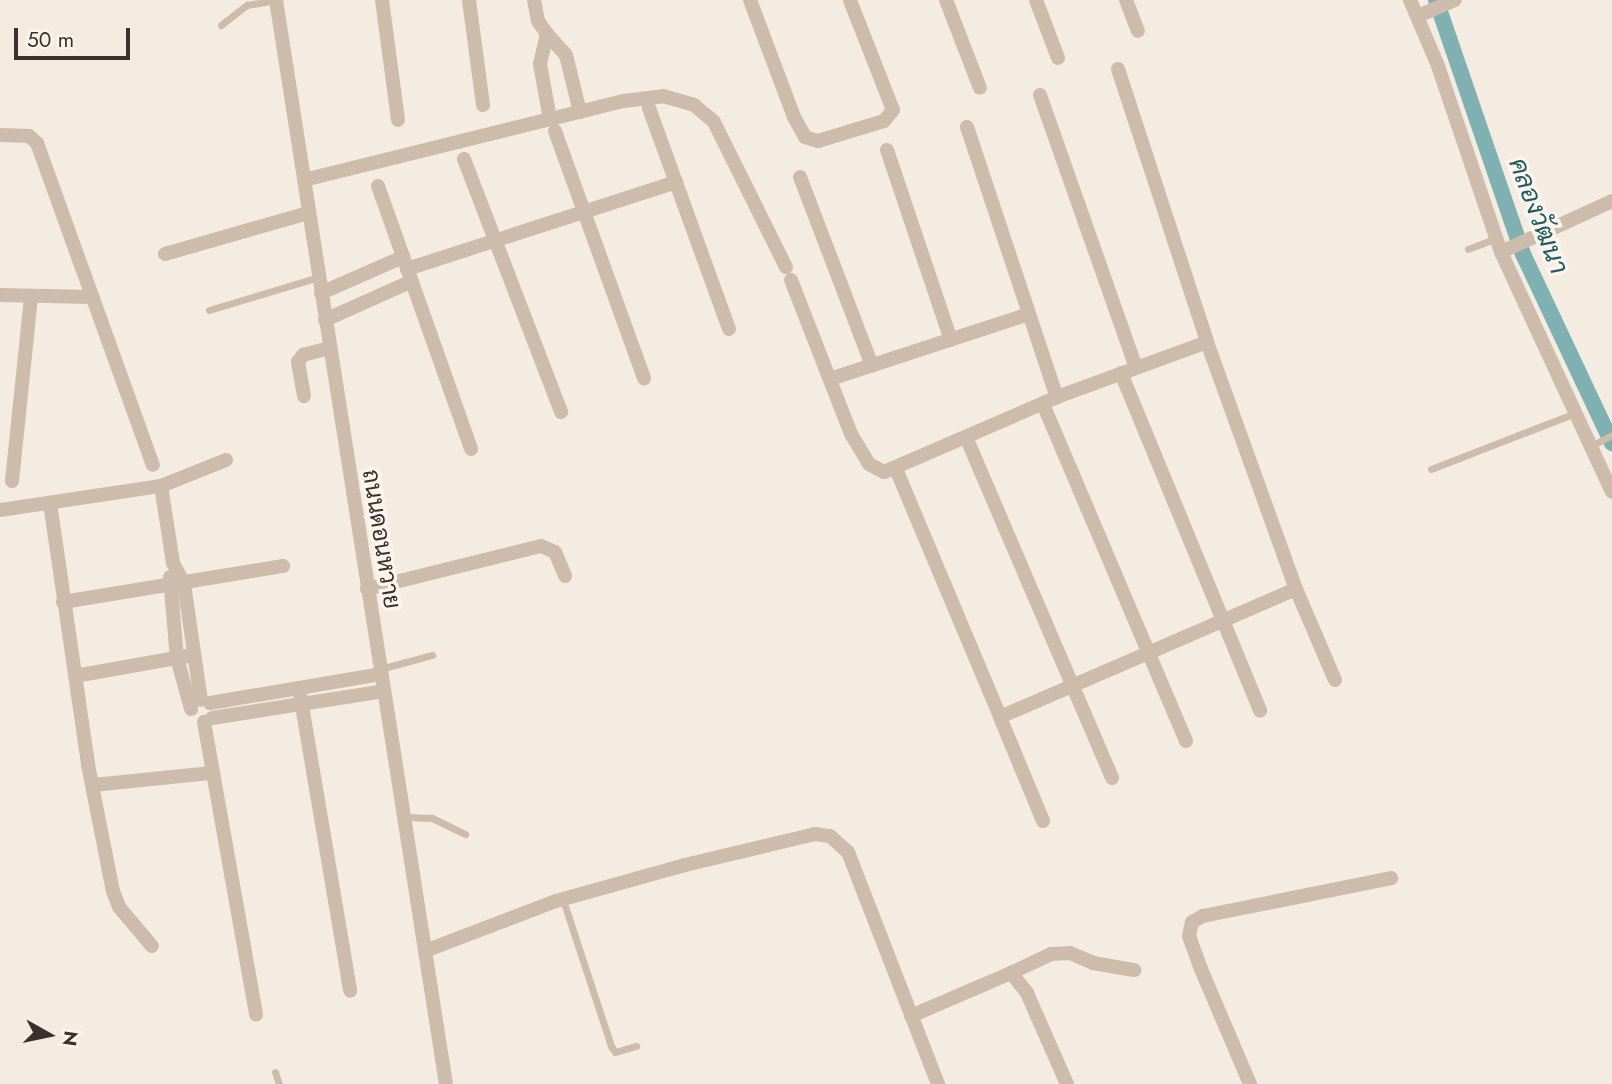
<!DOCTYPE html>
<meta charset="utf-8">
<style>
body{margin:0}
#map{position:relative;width:1612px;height:1084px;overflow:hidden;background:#f4ebe1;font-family:Jost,Sarabun,sans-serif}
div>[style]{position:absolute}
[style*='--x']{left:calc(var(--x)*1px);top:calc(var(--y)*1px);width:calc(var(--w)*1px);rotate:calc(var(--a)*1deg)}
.canal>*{height:16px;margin:-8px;padding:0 8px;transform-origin:8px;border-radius:8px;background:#7fb0b2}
.lane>*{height:7px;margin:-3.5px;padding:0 3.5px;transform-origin:3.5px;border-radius:3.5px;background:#cdbbac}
.street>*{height:14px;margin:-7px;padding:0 7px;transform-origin:7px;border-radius:7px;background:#cdbbac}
span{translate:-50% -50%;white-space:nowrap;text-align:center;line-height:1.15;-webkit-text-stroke:7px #fbf5ee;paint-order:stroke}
.street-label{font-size:24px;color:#3b302b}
.water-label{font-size:26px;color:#1f5a5e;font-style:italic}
.north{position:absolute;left:14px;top:1000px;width:70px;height:70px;-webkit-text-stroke:5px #fbf5ee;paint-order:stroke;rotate:99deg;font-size:19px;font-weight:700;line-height:28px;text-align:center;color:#3b302b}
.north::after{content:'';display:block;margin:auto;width:24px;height:32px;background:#3b302b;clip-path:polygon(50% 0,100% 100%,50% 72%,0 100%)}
.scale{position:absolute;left:14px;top:28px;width:116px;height:32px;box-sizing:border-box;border:4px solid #3b302b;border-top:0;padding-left:9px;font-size:21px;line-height:24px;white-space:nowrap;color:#3b302b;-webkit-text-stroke:5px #fbf5ee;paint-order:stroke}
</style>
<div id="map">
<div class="canal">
<i style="--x:1436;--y:0;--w:268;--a:71.1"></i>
<i style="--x:1523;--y:254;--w:209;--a:64.8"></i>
</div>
<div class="lane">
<i style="--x:221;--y:25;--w:33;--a:-38"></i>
<i style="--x:247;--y:5;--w:29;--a:-10"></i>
<i style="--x:1468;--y:249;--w:30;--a:-21"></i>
<i style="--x:209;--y:310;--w:115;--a:-16.7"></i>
<i style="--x:1591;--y:446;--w:24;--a:-28"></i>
<i style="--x:1431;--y:469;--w:152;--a:-21.2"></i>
<i style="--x:380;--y:669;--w:54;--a:-15.1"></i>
<i style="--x:405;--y:817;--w:27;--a:2"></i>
<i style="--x:432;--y:818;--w:37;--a:26"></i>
<i style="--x:563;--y:900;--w:154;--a:71.8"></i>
<i style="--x:611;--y:1046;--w:7;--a:56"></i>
<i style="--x:615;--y:1052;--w:22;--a:-16"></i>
<i style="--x:275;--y:1072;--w:13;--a:72"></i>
</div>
<div class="street">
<i style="--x:276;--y:0;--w:1097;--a:81.09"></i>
<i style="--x:382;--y:0;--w:121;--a:82.4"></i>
<i style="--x:469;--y:0;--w:106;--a:82.4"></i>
<i style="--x:534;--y:0;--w:21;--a:79"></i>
<i style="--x:538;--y:21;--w:16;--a:55"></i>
<i style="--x:750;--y:0;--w:125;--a:69.4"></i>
<i style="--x:794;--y:117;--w:23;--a:61"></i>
<i style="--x:805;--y:137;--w:14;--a:17"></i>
<i style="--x:818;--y:141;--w:69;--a:-16.9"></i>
<i style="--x:884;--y:121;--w:14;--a:-51"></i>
<i style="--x:893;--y:110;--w:118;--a:-111.4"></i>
<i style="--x:946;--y:0;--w:94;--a:68.9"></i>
<i style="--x:1036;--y:0;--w:62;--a:69.2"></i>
<i style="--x:1126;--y:0;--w:33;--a:69"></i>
<i style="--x:1410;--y:0;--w:72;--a:67"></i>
<i style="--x:1438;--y:66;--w:196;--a:71.3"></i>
<i style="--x:1501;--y:252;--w:264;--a:65.2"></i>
<i style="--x:1418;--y:16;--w:40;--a:-23.4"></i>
<i style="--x:1118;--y:69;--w:287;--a:71.9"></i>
<i style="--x:1207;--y:342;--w:263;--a:70.2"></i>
<i style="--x:1296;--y:589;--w:99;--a:66.8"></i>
<i style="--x:1040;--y:95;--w:289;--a:70.6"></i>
<i style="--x:649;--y:108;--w:235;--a:70.1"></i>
<i style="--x:550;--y:119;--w:56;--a:-100.3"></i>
<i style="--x:540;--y:64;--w:31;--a:-77"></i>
<i style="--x:547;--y:34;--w:28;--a:48"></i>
<i style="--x:566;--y:55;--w:59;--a:76.2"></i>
<i style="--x:967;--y:127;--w:285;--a:71.6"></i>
<i style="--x:555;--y:131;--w:263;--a:70.2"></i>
<i style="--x:0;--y:135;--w:29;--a:2"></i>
<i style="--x:29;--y:136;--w:11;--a:41"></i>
<i style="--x:37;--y:143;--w:342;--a:70.2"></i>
<i style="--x:887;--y:150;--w:200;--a:71.4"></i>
<i style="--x:464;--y:159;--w:271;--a:69"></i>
<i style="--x:800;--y:177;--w:202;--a:69.1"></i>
<i style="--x:304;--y:180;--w:330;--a:-13.9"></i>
<i style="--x:624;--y:101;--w:39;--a:-7"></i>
<i style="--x:663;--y:96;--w:32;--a:16"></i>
<i style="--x:694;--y:105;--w:26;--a:40"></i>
<i style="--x:714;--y:122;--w:162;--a:63.6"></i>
<i style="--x:378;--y:186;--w:279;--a:70.5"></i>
<i style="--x:1501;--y:252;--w:122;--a:-24.7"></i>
<i style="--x:165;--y:254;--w:149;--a:-16"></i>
<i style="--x:407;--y:269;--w:283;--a:-17.9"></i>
<i style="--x:791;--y:280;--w:165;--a:68.7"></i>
<i style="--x:851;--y:434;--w:35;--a:59"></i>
<i style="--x:869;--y:464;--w:17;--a:28"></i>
<i style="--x:884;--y:472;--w:189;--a:-23.4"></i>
<i style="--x:1057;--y:397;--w:160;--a:-20.1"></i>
<i style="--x:321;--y:293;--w:90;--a:-23.7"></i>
<i style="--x:0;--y:295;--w:92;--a:1.2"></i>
<i style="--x:325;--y:320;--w:95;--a:-24.1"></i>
<i style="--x:1121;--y:373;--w:365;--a:67.6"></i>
<i style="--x:830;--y:379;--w:209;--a:-18.1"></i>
<i style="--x:304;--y:396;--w:35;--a:-100"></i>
<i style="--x:298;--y:362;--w:9;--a:-54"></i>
<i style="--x:303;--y:355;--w:28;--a:-15"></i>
<i style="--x:1043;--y:404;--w:366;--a:67"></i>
<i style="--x:966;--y:437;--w:371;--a:66.8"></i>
<i style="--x:896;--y:469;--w:269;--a:67.2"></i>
<i style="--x:12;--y:481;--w:185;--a:-84.1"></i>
<i style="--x:161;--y:486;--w:78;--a:81.1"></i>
<i style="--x:173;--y:563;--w:24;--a:62"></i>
<i style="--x:184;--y:584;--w:117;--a:81.7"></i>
<i style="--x:50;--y:503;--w:265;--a:81.7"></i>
<i style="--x:88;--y:765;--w:128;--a:78.8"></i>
<i style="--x:113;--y:891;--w:17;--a:69"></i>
<i style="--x:119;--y:907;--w:51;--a:49.8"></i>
<i style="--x:0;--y:510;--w:163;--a:-8.5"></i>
<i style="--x:161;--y:486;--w:70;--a:-21.8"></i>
<i style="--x:170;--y:577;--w:81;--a:85.1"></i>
<i style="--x:177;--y:658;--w:53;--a:74.6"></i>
<i style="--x:367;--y:589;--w:179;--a:-13.9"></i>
<i style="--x:541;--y:546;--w:15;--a:23"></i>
<i style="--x:555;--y:552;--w:26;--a:67"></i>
<i style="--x:63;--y:602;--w:223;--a:-9.3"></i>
<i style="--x:75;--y:676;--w:114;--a:-10.1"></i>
<i style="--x:299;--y:688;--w:307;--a:80.4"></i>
<i style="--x:210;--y:703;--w:173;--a:-9.6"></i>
<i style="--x:212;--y:718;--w:174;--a:-8.9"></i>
<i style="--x:204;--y:722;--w:297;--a:79.9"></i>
<i style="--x:93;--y:785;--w:120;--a:-5.8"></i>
<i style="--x:1043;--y:821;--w:113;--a:-112.5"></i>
<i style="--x:1000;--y:717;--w:322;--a:-23.4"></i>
<i style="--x:425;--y:951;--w:140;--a:-20.9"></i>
<i style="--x:556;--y:901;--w:134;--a:-15.6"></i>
<i style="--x:685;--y:865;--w:134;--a:-13.4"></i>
<i style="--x:815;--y:834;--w:15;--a:8"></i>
<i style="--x:830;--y:836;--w:24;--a:42"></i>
<i style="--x:848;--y:852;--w:249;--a:68.8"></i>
<i style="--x:1011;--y:973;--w:44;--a:-25.4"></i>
<i style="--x:1051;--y:954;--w:19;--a:-3"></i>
<i style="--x:1070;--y:953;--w:25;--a:23"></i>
<i style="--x:1093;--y:963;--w:42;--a:9.7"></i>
<i style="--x:911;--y:1016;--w:109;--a:-23.3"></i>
<i style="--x:1011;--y:973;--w:26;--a:51"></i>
<i style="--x:1027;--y:993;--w:99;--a:66.3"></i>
<i style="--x:1250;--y:1084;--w:125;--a:-113.1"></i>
<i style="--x:1201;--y:969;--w:35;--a:-110"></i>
<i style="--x:1189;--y:936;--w:14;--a:-78"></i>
<i style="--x:1192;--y:922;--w:13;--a:-29"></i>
<i style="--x:1203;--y:916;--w:192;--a:-11.4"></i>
</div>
<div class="street-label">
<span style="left:382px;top:539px;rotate:81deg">ถนนดอนหวาย</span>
</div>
<div class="water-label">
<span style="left:1538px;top:216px;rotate:69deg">คลองวัฒนา</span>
</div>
<div class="north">N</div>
<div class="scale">50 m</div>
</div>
